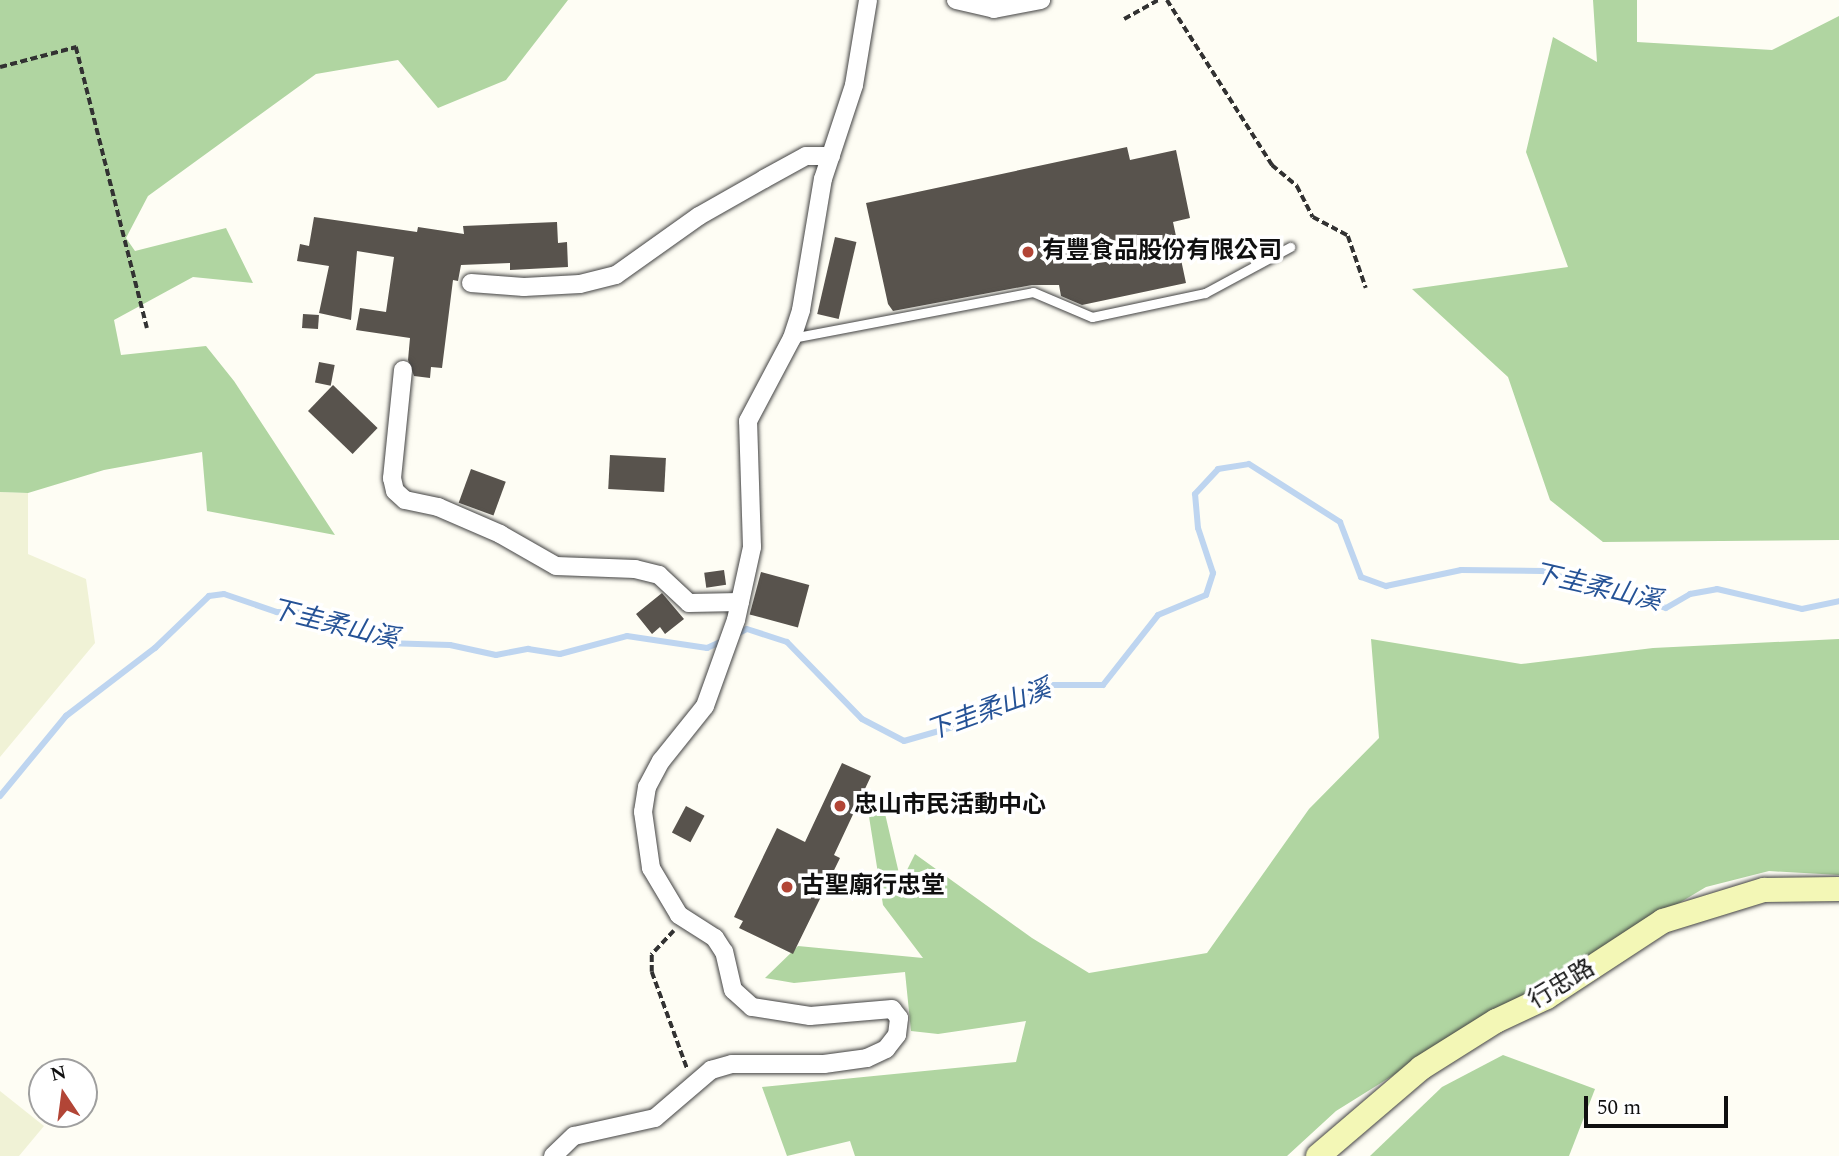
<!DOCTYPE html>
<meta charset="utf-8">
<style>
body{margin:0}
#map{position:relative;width:1839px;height:1156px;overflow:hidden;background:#fefdf4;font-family:Spectral,"Noto Sans TC",serif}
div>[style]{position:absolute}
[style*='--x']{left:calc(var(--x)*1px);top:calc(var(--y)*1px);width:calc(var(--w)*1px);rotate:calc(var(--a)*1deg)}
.farmland>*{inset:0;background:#f0f2d6}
.forest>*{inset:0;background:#b0d5a1}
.stream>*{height:6px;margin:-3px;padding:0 3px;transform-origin:3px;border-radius:3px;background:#bed5f0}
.building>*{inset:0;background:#58534d;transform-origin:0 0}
.path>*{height:3.5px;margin-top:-1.75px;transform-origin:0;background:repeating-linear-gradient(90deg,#323232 0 7px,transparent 0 10.5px)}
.roads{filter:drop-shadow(0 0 2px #434343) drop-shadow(0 0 2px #434343)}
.lane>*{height:9px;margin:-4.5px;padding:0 4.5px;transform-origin:4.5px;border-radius:4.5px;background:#fff}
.street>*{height:18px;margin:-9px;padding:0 9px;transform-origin:9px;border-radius:9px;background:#fff}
.secondary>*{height:24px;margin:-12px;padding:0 12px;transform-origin:12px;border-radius:12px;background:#f3f7b6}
.dots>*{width:19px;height:19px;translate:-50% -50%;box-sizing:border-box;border:4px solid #fff;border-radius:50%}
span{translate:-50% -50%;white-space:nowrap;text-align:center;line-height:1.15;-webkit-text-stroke:7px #fff;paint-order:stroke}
.poi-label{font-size:24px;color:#101010;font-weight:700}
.left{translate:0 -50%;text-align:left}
.street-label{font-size:24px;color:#101010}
.water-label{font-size:26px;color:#255296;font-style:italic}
.north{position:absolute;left:28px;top:1058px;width:70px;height:70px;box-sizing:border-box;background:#fff;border:2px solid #9f9f9f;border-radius:50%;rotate:347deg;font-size:19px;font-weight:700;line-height:28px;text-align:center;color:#101010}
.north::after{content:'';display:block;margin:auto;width:24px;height:32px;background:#b24536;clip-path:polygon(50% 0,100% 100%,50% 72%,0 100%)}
.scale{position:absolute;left:1584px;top:1096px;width:144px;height:32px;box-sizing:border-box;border:4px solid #101010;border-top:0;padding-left:9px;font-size:21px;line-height:24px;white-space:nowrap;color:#101010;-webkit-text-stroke:5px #fff;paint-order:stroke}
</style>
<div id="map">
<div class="farmland">
<i style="clip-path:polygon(0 492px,28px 493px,28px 554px,86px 579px,95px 643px,0 757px)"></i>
<i style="clip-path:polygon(0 1091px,44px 1126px,19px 1156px,0 1156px)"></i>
</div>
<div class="forest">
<i style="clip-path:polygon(0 0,568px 0,506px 80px,438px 108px,398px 60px,316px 74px,148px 196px,126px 238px,135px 251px,226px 228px,253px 283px,193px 277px,114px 320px,121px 355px,206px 346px,234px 381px,335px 535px,207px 511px,202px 452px,104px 470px,28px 493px,0 492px)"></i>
<i style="clip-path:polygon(1593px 0,1637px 0,1637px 42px,1772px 50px,1839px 16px,1839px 540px,1603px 542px,1550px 500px,1508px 377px,1412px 289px,1568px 267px,1526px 152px,1553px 37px,1597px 62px)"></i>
<i style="clip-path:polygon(1371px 639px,1521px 664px,1653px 648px,1839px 639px,1839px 875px,1769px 871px,1706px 887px,1664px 912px,1566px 989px,1453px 1038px,1336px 1111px,1287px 1156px,855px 1156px,850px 1141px,787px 1156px,762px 1087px,1016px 1062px,1026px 1021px,938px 1034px,911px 1031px,905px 972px,794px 983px,765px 978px,798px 946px,923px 958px,883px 905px,867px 804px,883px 805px,901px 882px,915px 854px,1032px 938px,1089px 973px,1207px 953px,1309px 809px,1379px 738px)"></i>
<i style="clip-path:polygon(1503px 1055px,1595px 1089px,1569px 1156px,1370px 1156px,1442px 1087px)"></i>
</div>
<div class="stream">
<i style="--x:735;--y:635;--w:13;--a:-27"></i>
<i style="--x:747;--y:629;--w:42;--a:18"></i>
<i style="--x:787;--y:642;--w:107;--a:45.8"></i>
<i style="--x:862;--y:719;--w:47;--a:27.6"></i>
<i style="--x:904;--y:741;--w:84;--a:-15.9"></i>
<i style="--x:985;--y:718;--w:69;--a:-28.4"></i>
<i style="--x:1046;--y:685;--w:57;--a:0"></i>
<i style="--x:1103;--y:685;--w:89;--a:-51.8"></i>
<i style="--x:1158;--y:615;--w:52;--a:-22.6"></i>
<i style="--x:1206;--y:595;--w:23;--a:-72"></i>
<i style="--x:1213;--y:573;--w:47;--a:-108.4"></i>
<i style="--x:1198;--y:528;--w:34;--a:-95"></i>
<i style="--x:1195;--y:494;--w:34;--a:-47"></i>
<i style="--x:1218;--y:469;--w:31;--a:-9"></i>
<i style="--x:1249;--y:464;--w:108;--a:32.5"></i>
<i style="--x:1340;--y:522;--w:59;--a:69.1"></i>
<i style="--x:1361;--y:577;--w:27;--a:20"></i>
<i style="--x:1386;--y:586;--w:77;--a:-12"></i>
<i style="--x:1461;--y:570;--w:81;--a:0.7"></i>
<i style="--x:1542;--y:571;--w:129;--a:16.6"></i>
<i style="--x:1666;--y:608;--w:28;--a:-30"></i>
<i style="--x:1690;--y:594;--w:27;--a:-10"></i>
<i style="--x:1717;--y:589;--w:87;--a:13.2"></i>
<i style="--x:1802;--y:609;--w:38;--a:-12"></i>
<i style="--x:0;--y:796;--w:104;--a:-50.5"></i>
<i style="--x:66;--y:716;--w:112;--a:-37.4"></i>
<i style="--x:155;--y:648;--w:75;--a:-43.9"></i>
<i style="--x:209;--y:596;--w:15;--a:-8"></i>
<i style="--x:224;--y:594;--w:56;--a:18.8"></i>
<i style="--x:277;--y:612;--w:29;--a:2"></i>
<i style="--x:306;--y:613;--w:85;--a:20.8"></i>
<i style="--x:385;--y:643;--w:65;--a:1.8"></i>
<i style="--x:450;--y:645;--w:47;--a:12.3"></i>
<i style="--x:496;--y:655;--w:33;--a:-11"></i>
<i style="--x:528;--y:649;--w:32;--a:9"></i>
<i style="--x:560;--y:654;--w:69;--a:-15"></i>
<i style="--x:627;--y:636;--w:81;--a:8.5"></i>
<i style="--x:707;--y:648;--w:20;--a:-24"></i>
</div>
<div class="building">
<i style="clip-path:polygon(1127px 147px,1130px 160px,1176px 150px,1190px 218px,1173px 222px,1186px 283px,1082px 305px,1061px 296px,1059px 285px,1032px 285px,893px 311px,888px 304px,866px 203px)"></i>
<i style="clip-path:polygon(314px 217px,417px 232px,418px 227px,464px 234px,463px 226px,557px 222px,558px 243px,567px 242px,568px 267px,510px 270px,510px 263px,461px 265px,458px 281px,453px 280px,442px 368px,431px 367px,430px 378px,414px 376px,408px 360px,410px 338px,356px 330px,360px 308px,386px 312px,394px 257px,357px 251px,351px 320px,319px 313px,329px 266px,297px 261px,300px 244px,309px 246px)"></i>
<i style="left:835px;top:237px;width:22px;height:79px;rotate:13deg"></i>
<i style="left:303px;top:314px;width:16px;height:14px;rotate:4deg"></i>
<i style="left:319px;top:362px;width:16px;height:21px;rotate:11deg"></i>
<i style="left:333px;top:385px;width:62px;height:36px;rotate:44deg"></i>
<i style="left:610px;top:455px;width:56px;height:34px;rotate:3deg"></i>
<i style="left:471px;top:469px;width:37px;height:36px;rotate:20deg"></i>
<i style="left:724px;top:570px;width:15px;height:20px;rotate:82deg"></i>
<i style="left:761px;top:572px;width:50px;height:44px;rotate:15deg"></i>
<i style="clip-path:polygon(662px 593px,684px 619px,665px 634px,660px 627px,652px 634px,636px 614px)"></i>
<i style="clip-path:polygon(842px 763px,871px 776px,834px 855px,840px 858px,793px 954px,739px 928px,743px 921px,734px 917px,777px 828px,805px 842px)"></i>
<i style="left:686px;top:806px;width:21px;height:30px;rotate:28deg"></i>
</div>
<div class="path">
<i style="--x:1167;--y:0;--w:196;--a:57.5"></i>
<i style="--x:1272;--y:165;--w:33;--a:40"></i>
<i style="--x:1297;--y:186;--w:35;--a:63"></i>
<i style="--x:1313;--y:217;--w:40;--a:28"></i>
<i style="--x:1348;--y:236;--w:55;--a:70.9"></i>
<i style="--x:1124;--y:19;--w:39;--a:-29"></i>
<i style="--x:0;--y:67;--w:79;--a:-14.7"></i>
<i style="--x:76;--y:47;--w:290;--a:75.8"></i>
<i style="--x:674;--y:931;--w:33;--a:133"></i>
<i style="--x:652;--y:955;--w:17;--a:90"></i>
<i style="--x:652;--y:972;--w:102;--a:70"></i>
</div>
<div class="roads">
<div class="lane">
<i style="--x:792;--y:338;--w:245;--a:-10.8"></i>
<i style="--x:1033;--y:292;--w:64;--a:23"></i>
<i style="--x:1092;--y:317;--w:116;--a:-12"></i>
<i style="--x:1205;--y:293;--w:97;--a:-28.4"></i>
</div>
<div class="street">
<i style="--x:956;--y:0;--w:39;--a:13"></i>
<i style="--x:994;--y:9;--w:48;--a:-10.8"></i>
<i style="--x:471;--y:283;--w:53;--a:4.3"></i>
<i style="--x:524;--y:287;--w:56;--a:-3.1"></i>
<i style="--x:580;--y:284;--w:37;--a:-14"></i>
<i style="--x:616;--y:275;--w:102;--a:-35.4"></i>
<i style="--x:699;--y:216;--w:75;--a:-29.6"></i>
<i style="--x:764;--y:179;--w:48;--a:-28.7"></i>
<i style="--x:806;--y:156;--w:25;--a:0"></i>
<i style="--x:403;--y:370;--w:109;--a:95.8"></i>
<i style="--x:392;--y:478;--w:13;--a:77"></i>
<i style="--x:395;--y:491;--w:13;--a:42"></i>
<i style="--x:405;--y:500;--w:34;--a:12"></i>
<i style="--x:438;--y:507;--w:68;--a:23.5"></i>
<i style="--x:500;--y:534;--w:64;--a:29.7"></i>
<i style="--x:556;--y:566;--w:79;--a:2.2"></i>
<i style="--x:635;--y:569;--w:25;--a:14"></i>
<i style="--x:659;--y:575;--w:41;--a:43"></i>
<i style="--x:689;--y:603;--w:51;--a:-1.1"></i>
<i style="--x:553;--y:1156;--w:29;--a:-44"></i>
<i style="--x:574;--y:1136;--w:83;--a:-12.5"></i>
<i style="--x:655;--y:1118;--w:74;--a:-40.6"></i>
<i style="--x:711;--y:1070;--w:22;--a:-16"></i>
<i style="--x:732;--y:1064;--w:92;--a:0"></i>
<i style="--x:824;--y:1064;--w:43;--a:-7.9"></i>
<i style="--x:867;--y:1058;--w:21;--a:-25"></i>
<i style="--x:886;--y:1049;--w:18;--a:-52"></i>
<i style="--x:897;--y:1035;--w:17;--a:-83"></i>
<i style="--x:899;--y:1018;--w:11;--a:-128"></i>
<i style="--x:892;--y:1009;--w:82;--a:175.1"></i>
<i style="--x:810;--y:1016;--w:59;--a:-171.2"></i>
<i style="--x:752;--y:1007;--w:25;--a:-138"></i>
<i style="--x:733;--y:990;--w:39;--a:-103"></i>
<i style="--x:724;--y:952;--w:17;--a:-123"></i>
<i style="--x:715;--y:938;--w:43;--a:-147.4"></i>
<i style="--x:679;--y:915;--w:55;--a:-120.8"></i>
<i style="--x:651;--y:868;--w:57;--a:-98.1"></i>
<i style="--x:643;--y:812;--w:25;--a:-81"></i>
<i style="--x:647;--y:787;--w:30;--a:-62"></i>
<i style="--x:661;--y:761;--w:70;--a:-51.3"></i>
<i style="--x:705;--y:706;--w:91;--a:-70.2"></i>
<i style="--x:736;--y:620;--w:75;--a:-77.6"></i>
<i style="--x:752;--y:547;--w:126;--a:-91.8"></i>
<i style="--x:748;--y:421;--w:94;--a:-62.1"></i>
<i style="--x:792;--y:338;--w:29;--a:-72"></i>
<i style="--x:801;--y:310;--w:133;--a:-80.5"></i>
<i style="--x:823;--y:179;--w:99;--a:-71.7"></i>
<i style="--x:854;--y:85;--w:86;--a:-80.6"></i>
</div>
<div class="secondary">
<i style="--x:1318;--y:1156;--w:135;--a:-40.5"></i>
<i style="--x:1421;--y:1068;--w:89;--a:-32.1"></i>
<i style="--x:1496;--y:1021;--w:56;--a:-25.2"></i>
<i style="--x:1547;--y:997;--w:139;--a:-33.2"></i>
<i style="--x:1663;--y:921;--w:106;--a:-17.1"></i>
<i style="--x:1764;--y:890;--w:75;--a:-0.8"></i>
</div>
</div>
<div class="dots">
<i style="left:1028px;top:252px;background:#b24536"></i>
<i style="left:840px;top:806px;background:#b24536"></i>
<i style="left:787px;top:887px;background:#b24536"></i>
</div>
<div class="poi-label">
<span class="left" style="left:1042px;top:252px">有豐食品股份有限公司</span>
<span class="left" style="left:854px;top:806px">忠山市民活動中心</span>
<span class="left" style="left:801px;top:887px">古聖廟行忠堂</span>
</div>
<div class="street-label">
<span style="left:1562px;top:985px;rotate:-31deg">行忠路</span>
</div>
<div class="water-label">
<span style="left:1597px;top:588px;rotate:13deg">下圭柔山溪</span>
<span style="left:334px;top:625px;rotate:14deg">下圭柔山溪</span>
<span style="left:989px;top:711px;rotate:-20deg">下圭柔山溪</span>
</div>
<div class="north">N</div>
<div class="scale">50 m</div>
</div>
